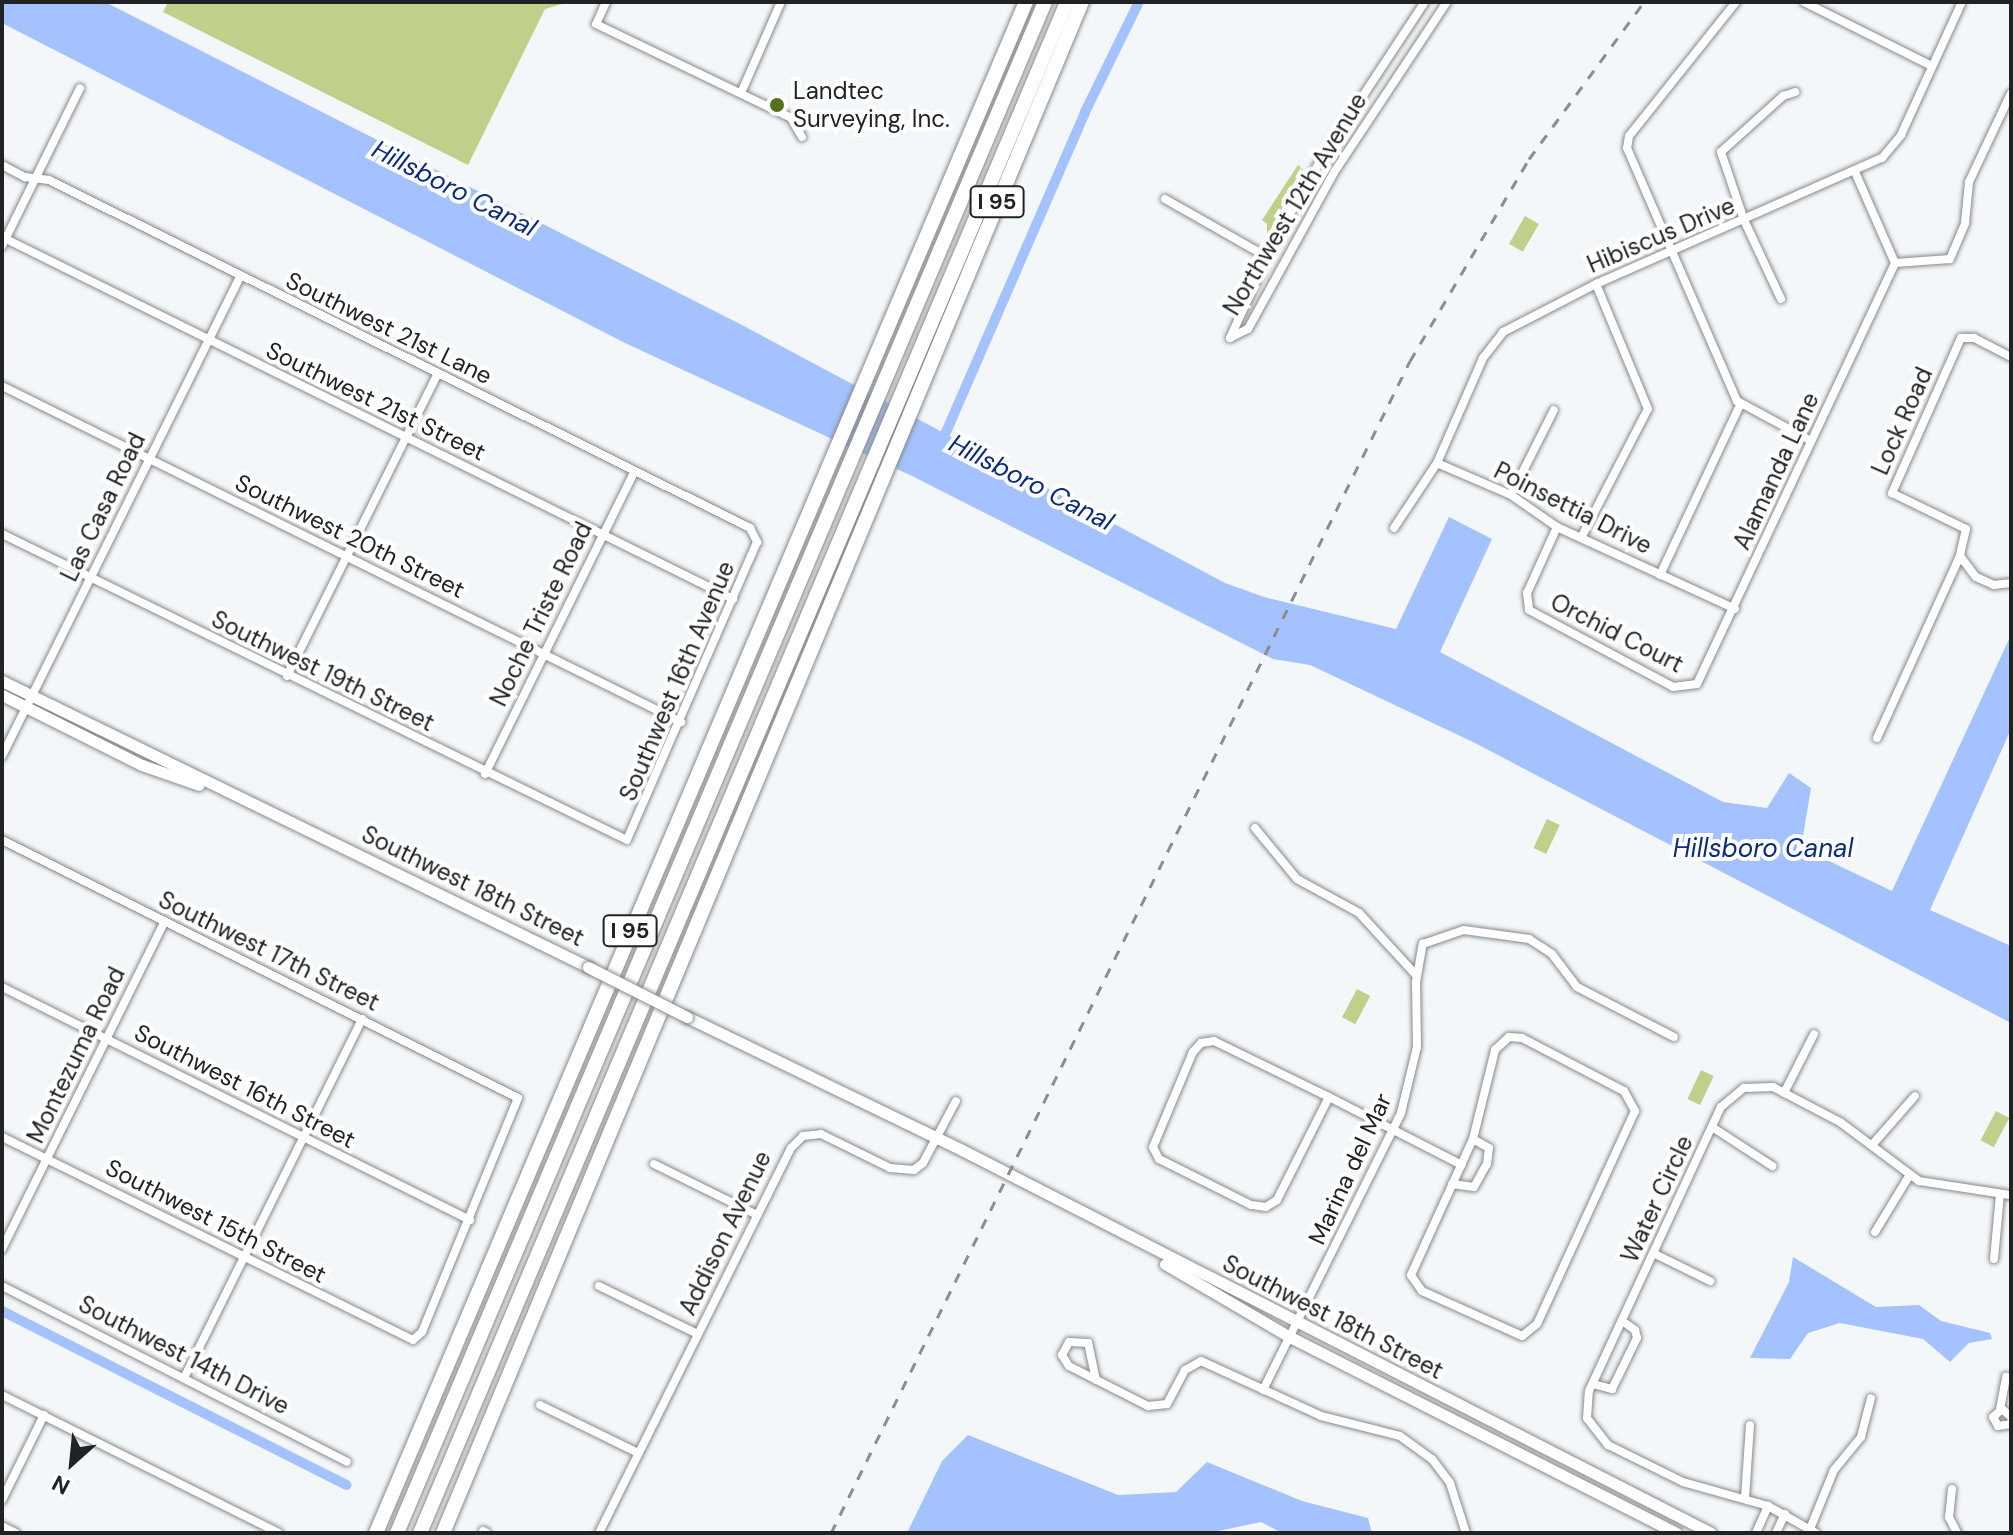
<!DOCTYPE html>
<style>
body{margin:0}
#map{position:relative;width:2013px;height:1535px;overflow:hidden;background:#f4f7f9;font-family:"DM Sans",sans-serif}
div>[style]{position:absolute}
[style*='--x']{left:calc(var(--x)*1px);top:calc(var(--y)*1px);width:calc(var(--w)*1px);rotate:calc(var(--a)*1deg)}
.green>*{inset:0;background:#c0d08a;transform-origin:0 0}
.water>*{inset:0;background:#a4c2ff}
.canal>*{height:10px;margin:-5px;padding:0 5px;transform-origin:5px;border-radius:5px;background:#a4c2ff}
.roads{filter:drop-shadow(0 0 2px #87898b) drop-shadow(0 0 2px #87898b)}
.street>*{height:8px;margin:-4px;padding:0 4px;transform-origin:4px;border-radius:4px;background:#fff}
.secondary>*{height:11px;margin:-5.5px;padding:0 5.5px;transform-origin:5.5px;border-radius:5.5px;background:#fff}
.highway>*{height:14px;margin:-7px;padding:0 7px;transform-origin:7px;border-radius:7px;background:#fff}
.rail>*{height:3px;margin-top:-1.5px;transform-origin:0;background:repeating-linear-gradient(90deg,#8b8d8f 0 10px,transparent 0 20px)}
.bridges{filter:drop-shadow(0 0 2px #87898b) drop-shadow(0 0 2px #87898b)}
.secondary-bridge>*{height:11px;margin:-5.5px;padding:0 5.5px;transform-origin:5.5px;border-radius:5.5px;background:#fff}
.dots>*{width:22px;height:22px;translate:-50% -50%;box-sizing:border-box;border:4px solid #fff;border-radius:50%}
span{translate:-50% -50%;white-space:nowrap;text-align:center;line-height:1.15;-webkit-text-stroke:8px #fff;paint-order:stroke}
.shield-label span{padding:2px 6px;background:#fff;border:2px solid;border-radius:6px;-webkit-text-stroke-width:0}
.shield-label{font-size:22px;color:#212223;font-weight:700}
.poi-label{font-size:24px;color:#212223}
.left{translate:0 -50%;text-align:left}
.street-label{font-size:24px;color:#212223}
.water-label{font-size:26px;color:#0a2b7e;font-style:italic}
.frame{position:absolute;inset:0;border:4px solid #212223;pointer-events:none}
.north{position:absolute;left:32px;top:1423px;width:80px;height:80px;-webkit-text-stroke:6px #fff;paint-order:stroke;rotate:207deg;font-size:22px;font-weight:700;line-height:32px;text-align:center;color:#212223}
.north::after{content:'';display:block;margin:auto;width:28px;height:36px;background:#212223;clip-path:polygon(50% 0,100% 100%,50% 72%,0 100%)}
</style>
<div id="map">
<div class="green">
<i style="clip-path:polygon(168px 2px,569px 2px,545px 9px,468px 165px,163px 12px)"></i>
<i style="clip-path:polygon(1298px 165px,1305px 171px,1267px 235px,1267px 224px,1262px 220px)"></i>
<i style="left:1525px;top:216px;width:16px;height:32px;rotate:30deg"></i>
<i style="left:1547px;top:819px;width:14px;height:32px;rotate:25deg"></i>
<i style="left:1357px;top:989px;width:15px;height:32px;rotate:28deg"></i>
<i style="left:1701px;top:1070px;width:14px;height:32px;rotate:25deg"></i>
<i style="left:1996px;top:1111px;width:15px;height:33px;rotate:28deg"></i>
</div>
<div class="water">
<i style="clip-path:polygon(2px 2px,105px 2px,740px 324px,1225px 583px,1264px 597px,1396px 629px,1449px 517px,1492px 539px,1440px 652px,1723px 802px,1767px 808px,1789px 773px,1811px 788px,1803px 836px,1829px 861px,1892px 891px,2011px 635px,2011px 729px,1930px 910px,2011px 946px,2011px 1023px,1473px 742px,1310px 665px,1273px 659px,912px 476px,625px 343px,2px 23px)"></i>
<i style="clip-path:polygon(1793px 1257px,1876px 1307px,1919px 1305px,1941px 1321px,1990px 1333px,1992px 1339px,1969px 1343px,1950px 1362px,1923px 1339px,1840px 1323px,1808px 1333px,1790px 1359px,1750px 1358px,1789px 1282px)"></i>
<i style="clip-path:polygon(968px 1435px,1118px 1495px,1176px 1492px,1207px 1462px,1302px 1501px,1368px 1518px,1372px 1533px,1282px 1533px,1261px 1522px,1209px 1533px,907px 1533px,942px 1461px)"></i>
</div>
<div class="canal">
<i style="--x:940;--y:446;--w:364;--a:-66.5"></i>
<i style="--x:1085;--y:112;--w:123;--a:-63.9"></i>
<i style="--x:2;--y:1311;--w:386;--a:26.8"></i>
</div>
<div class="roads">
<div class="street">
<i style="--x:606;--y:2;--w:24;--a:114"></i>
<i style="--x:596;--y:24;--w:216;--a:25.7"></i>
<i style="--x:791;--y:118;--w:22;--a:60"></i>
<i style="--x:1736;--y:2;--w:171;--a:128.6"></i>
<i style="--x:1629;--y:136;--w:12;--a:99"></i>
<i style="--x:1627;--y:148;--w:276;--a:66.5"></i>
<i style="--x:1737;--y:401;--w:84;--a:28.4"></i>
<i style="--x:1804;--y:2;--w:143;--a:26.6"></i>
<i style="--x:741;--y:93;--w:99;--a:-66.3"></i>
<i style="--x:2;--y:165;--w:26;--a:28"></i>
<i style="--x:25;--y:177;--w:24;--a:7"></i>
<i style="--x:49;--y:180;--w:783;--a:26.4"></i>
<i style="--x:750;--y:528;--w:16;--a:63"></i>
<i style="--x:757;--y:542;--w:325;--a:113.6"></i>
<i style="--x:627;--y:840;--w:696;--a:-153.91"></i>
<i style="--x:1165;--y:199;--w:117;--a:29.6"></i>
<i style="--x:2;--y:237;--w:816;--a:26.35"></i>
<i style="--x:2;--y:246;--w:176;--a:-63.7"></i>
<i style="--x:1895;--y:263;--w:55;--a:-4.2"></i>
<i style="--x:1950;--y:259;--w:39;--a:-67"></i>
<i style="--x:1965;--y:223;--w:41;--a:-84.4"></i>
<i style="--x:1969;--y:182;--w:98;--a:-64.7"></i>
<i style="--x:1781;--y:299;--w:87;--a:-115.1"></i>
<i style="--x:1744;--y:220;--w:72;--a:-108.7"></i>
<i style="--x:1721;--y:152;--w:84;--a:-42.1"></i>
<i style="--x:1783;--y:96;--w:13;--a:-18"></i>
<i style="--x:1230;--y:338;--w:20;--a:-27"></i>
<i style="--x:1248;--y:329;--w:180;--a:-61.2"></i>
<i style="--x:1335;--y:171;--w:203;--a:-56.5"></i>
<i style="--x:1230;--y:338;--w:106;--a:-65.4"></i>
<i style="--x:1274;--y:242;--w:93;--a:-60.4"></i>
<i style="--x:1320;--y:161;--w:191;--a:-56.6"></i>
<i style="--x:2011;--y:357;--w:42;--a:-152.8"></i>
<i style="--x:1974;--y:338;--w:13;--a:180"></i>
<i style="--x:1961;--y:338;--w:170;--a:114"></i>
<i style="--x:1892;--y:493;--w:82;--a:25.9"></i>
<i style="--x:1966;--y:529;--w:28;--a:103"></i>
<i style="--x:1960;--y:556;--w:26;--a:53"></i>
<i style="--x:1976;--y:577;--w:20;--a:24"></i>
<i style="--x:1994;--y:585;--w:17;--a:-7"></i>
<i style="--x:2;--y:386;--w:758;--a:26.33"></i>
<i style="--x:1437;--y:463;--w:81;--a:23.4"></i>
<i style="--x:1511;--y:495;--w:56;--a:34.8"></i>
<i style="--x:1557;--y:527;--w:196;--a:24.7"></i>
<i style="--x:1511;--y:495;--w:95;--a:-63.2"></i>
<i style="--x:1557;--y:527;--w:72;--a:114.4"></i>
<i style="--x:1527;--y:593;--w:17;--a:83"></i>
<i style="--x:1529;--y:610;--w:163;--a:28.1"></i>
<i style="--x:1673;--y:687;--w:24;--a:-7"></i>
<i style="--x:1697;--y:684;--w:465;--a:-64.8"></i>
<i style="--x:1895;--y:263;--w:97;--a:-113.7"></i>
<i style="--x:1394;--y:528;--w:78;--a:-56.5"></i>
<i style="--x:1437;--y:463;--w:115;--a:-66.3"></i>
<i style="--x:1483;--y:358;--w:33;--a:-52"></i>
<i style="--x:1503;--y:332;--w:105;--a:-27.3"></i>
<i style="--x:1596;--y:284;--w:313;--a:-23.8"></i>
<i style="--x:1882;--y:158;--w:30;--a:-50"></i>
<i style="--x:1901;--y:135;--w:146;--a:-65.4"></i>
<i style="--x:1581;--y:538;--w:145;--a:-62.6"></i>
<i style="--x:1648;--y:409;--w:135;--a:-112.6"></i>
<i style="--x:1660;--y:575;--w:188;--a:-64.8"></i>
<i style="--x:287;--y:676;--w:336;--a:-63.5"></i>
<i style="--x:1877;--y:738;--w:200;--a:-65.5"></i>
<i style="--x:2;--y:756;--w:535;--a:-63.58"></i>
<i style="--x:485;--y:774;--w:336;--a:-63.7"></i>
<i style="--x:1255;--y:828;--w:66;--a:50.5"></i>
<i style="--x:1297;--y:879;--w:71;--a:28.7"></i>
<i style="--x:1359;--y:913;--w:84;--a:47.4"></i>
<i style="--x:2;--y:840;--w:577;--a:26.57"></i>
<i style="--x:518;--y:1098;--w:253;--a:112.3"></i>
<i style="--x:422;--y:1332;--w:12;--a:138"></i>
<i style="--x:413;--y:1340;--w:458;--a:-153.7"></i>
<i style="--x:2;--y:987;--w:523;--a:26.47"></i>
<i style="--x:1509;--y:1037;--w:13;--a:4"></i>
<i style="--x:1522;--y:1038;--w:115;--a:27.5"></i>
<i style="--x:1624;--y:1091;--w:23;--a:61"></i>
<i style="--x:1635;--y:1111;--w:234;--a:114.7"></i>
<i style="--x:1537;--y:1324;--w:19;--a:141"></i>
<i style="--x:1522;--y:1336;--w:110;--a:-155.8"></i>
<i style="--x:1422;--y:1291;--w:19;--a:-125"></i>
<i style="--x:1411;--y:1275;--w:149;--a:-65.5"></i>
<i style="--x:1473;--y:1139;--w:92;--a:-76.1"></i>
<i style="--x:1495;--y:1050;--w:19;--a:-43"></i>
<i style="--x:1784;--y:1093;--w:66;--a:-63"></i>
<i style="--x:1329;--y:1097;--w:115;--a:116.8"></i>
<i style="--x:1277;--y:1200;--w:13;--a:148"></i>
<i style="--x:1266;--y:1207;--w:15;--a:-172"></i>
<i style="--x:1251;--y:1205;--w:103;--a:-153.4"></i>
<i style="--x:1159;--y:1159;--w:13;--a:-117"></i>
<i style="--x:1153;--y:1147;--w:103;--a:-67.2"></i>
<i style="--x:1193;--y:1052;--w:12;--a:-48"></i>
<i style="--x:1201;--y:1043;--w:13;--a:-9"></i>
<i style="--x:1214;--y:1041;--w:128;--a:26"></i>
<i style="--x:1329;--y:1097;--w:149;--a:27.1"></i>
<i style="--x:1712;--y:1127;--w:72;--a:33"></i>
<i style="--x:1872;--y:1145;--w:65;--a:-48.7"></i>
<i style="--x:654;--y:1164;--w:115;--a:26.3"></i>
<i style="--x:1452;--y:1184;--w:22;--a:8"></i>
<i style="--x:1474;--y:1187;--w:26;--a:-61"></i>
<i style="--x:1487;--y:1164;--w:16;--a:-83"></i>
<i style="--x:1489;--y:1148;--w:18;--a:-151"></i>
<i style="--x:1875;--y:1232;--w:66;--a:-58.7"></i>
<i style="--x:2;--y:1249;--w:366;--a:-63.6"></i>
<i style="--x:1653;--y:1253;--w:64;--a:26.2"></i>
<i style="--x:1994;--y:1259;--w:65;--a:-84.7"></i>
<i style="--x:2;--y:1286;--w:387;--a:27"></i>
<i style="--x:599;--y:1286;--w:110;--a:25.9"></i>
<i style="--x:184;--y:1378;--w:401;--a:-63.6"></i>
<i style="--x:1096;--y:1380;--w:38;--a:-102"></i>
<i style="--x:1088;--y:1343;--w:19;--a:-177"></i>
<i style="--x:1069;--y:1342;--w:15;--a:118"></i>
<i style="--x:1062;--y:1355;--w:13;--a:58"></i>
<i style="--x:1069;--y:1366;--w:89;--a:26.9"></i>
<i style="--x:1148;--y:1406;--w:19;--a:-6"></i>
<i style="--x:1167;--y:1404;--w:38;--a:-62"></i>
<i style="--x:1185;--y:1370;--w:18;--a:-29"></i>
<i style="--x:1201;--y:1361;--w:132;--a:24.6"></i>
<i style="--x:1321;--y:1416;--w:81;--a:14.2"></i>
<i style="--x:1400;--y:1436;--w:39;--a:36"></i>
<i style="--x:1432;--y:1459;--w:30;--a:53"></i>
<i style="--x:1450;--y:1483;--w:52;--a:72.3"></i>
<i style="--x:1593;--y:1384;--w:20;--a:15"></i>
<i style="--x:1612;--y:1389;--w:57;--a:-63.9"></i>
<i style="--x:1637;--y:1338;--w:8;--a:-104"></i>
<i style="--x:1635;--y:1330;--w:16;--a:-145"></i>
<i style="--x:1263;--y:1390;--w:309;--a:-63.5"></i>
<i style="--x:1401;--y:1113;--w:68;--a:-76.4"></i>
<i style="--x:1417;--y:1047;--w:65;--a:-90.9"></i>
<i style="--x:1416;--y:982;--w:39;--a:-80"></i>
<i style="--x:1423;--y:944;--w:43;--a:-18.9"></i>
<i style="--x:1464;--y:930;--w:66;--a:7.9"></i>
<i style="--x:1529;--y:939;--w:27;--a:33"></i>
<i style="--x:1552;--y:954;--w:41;--a:52.9"></i>
<i style="--x:1577;--y:987;--w:109;--a:27.3"></i>
<i style="--x:2;--y:1395;--w:309;--a:26.5"></i>
<i style="--x:540;--y:1405;--w:109;--a:26.1"></i>
<i style="--x:2000;--y:1409;--w:33;--a:-79"></i>
<i style="--x:2011;--y:1417;--w:12;--a:-138"></i>
<i style="--x:2002;--y:1409;--w:12;--a:138"></i>
<i style="--x:1993;--y:1417;--w:10;--a:61"></i>
<i style="--x:1998;--y:1426;--w:13;--a:-9"></i>
<i style="--x:1952;--y:1489;--w:28;--a:96"></i>
<i style="--x:1949;--y:1517;--w:18;--a:63"></i>
<i style="--x:1745;--y:1498;--w:73;--a:-86.1"></i>
<i style="--x:2;--y:1500;--w:95;--a:-63.7"></i>
<i style="--x:2;--y:1526;--w:16;--a:27"></i>
<i style="--x:1810;--y:1529;--w:64;--a:-67.9"></i>
<i style="--x:1834;--y:1470;--w:43;--a:-50.7"></i>
<i style="--x:1861;--y:1437;--w:40;--a:-75.6"></i>
<i style="--x:483;--y:1531;--w:4;--a:27"></i>
<i style="--x:599;--y:1533;--w:430;--a:-63.5"></i>
<i style="--x:791;--y:1148;--w:17;--a:-45"></i>
<i style="--x:803;--y:1136;--w:18;--a:-6"></i>
<i style="--x:821;--y:1134;--w:77;--a:26.2"></i>
<i style="--x:890;--y:1168;--w:24;--a:5"></i>
<i style="--x:914;--y:1170;--w:11;--a:-38"></i>
<i style="--x:923;--y:1163;--w:70;--a:-62"></i>
<i style="--x:1756;--y:1533;--w:30;--a:-66"></i>
<i style="--x:1776;--y:1533;--w:21;--a:-65"></i>
<i style="--x:1816;--y:1533;--w:55;--a:-150.6"></i>
<i style="--x:1768;--y:1506;--w:88;--a:-164.2"></i>
<i style="--x:1683;--y:1482;--w:84;--a:-153.7"></i>
<i style="--x:1608;--y:1445;--w:34;--a:-128"></i>
<i style="--x:1587;--y:1418;--w:27;--a:-86"></i>
<i style="--x:1589;--y:1391;--w:313;--a:-65.1"></i>
<i style="--x:1721;--y:1107;--w:30;--a:-40"></i>
<i style="--x:1744;--y:1088;--w:29;--a:-2"></i>
<i style="--x:1773;--y:1087;--w:76;--a:27.6"></i>
<i style="--x:1840;--y:1122;--w:99;--a:36.8"></i>
<i style="--x:1919;--y:1181;--w:93;--a:8.7"></i>
</div>
<div class="secondary">
<i style="--x:2;--y:681;--w:652;--a:26.01"></i>
<i style="--x:2;--y:695;--w:157;--a:26.6"></i>
<i style="--x:142;--y:765;--w:60;--a:19.3"></i>
<i style="--x:687;--y:1017;--w:305;--a:25.8"></i>
<i style="--x:962;--y:1150;--w:841;--a:27.08"></i>
<i style="--x:1165;--y:1264;--w:145;--a:30.3"></i>
<i style="--x:1290;--y:1337;--w:433;--a:26.9"></i>
</div>
<div class="highway">
<i style="--x:376;--y:1533;--w:1663;--a:-67"></i>
<i style="--x:397;--y:1533;--w:1662;--a:-67.06"></i>
<i style="--x:420;--y:1533;--w:1662;--a:-67.09"></i>
<i style="--x:443;--y:1533;--w:1659;--a:-67.35"></i>
</div>
</div>
<div class="rail">
<i style="--x:831;--y:1533;--w:1307;--a:-63.71"></i>
<i style="--x:1410;--y:361;--w:234;--a:-59.5"></i>
<i style="--x:1529;--y:159;--w:195;--a:-53.8"></i>
</div>
<div class="bridges">
<div class="secondary-bridge">
<i style="--x:588;--y:967;--w:111;--a:26.8"></i>
</div>
</div>
<div class="dots">
<i style="left:777px;top:105px;background:#566f21"></i>
</div>
<div class="shield-label">
<span style="left:997px;top:202px">I 95</span>
<span style="left:630px;top:931px">I 95</span>
</div>
<div class="poi-label">
<span class="left" style="left:793px;top:105px">Landtec<br>Surveying, Inc.</span>
</div>
<div class="street-label">
<span style="left:1295px;top:204px;rotate:-59deg">Northwest 12th Avenue</span>
<span style="left:1661px;top:235px;rotate:-23deg">Hibiscus Drive</span>
<span style="left:389px;top:328px;rotate:26deg">Southwest 21st Lane</span>
<span style="left:376px;top:401px;rotate:26deg">Southwest 21st Street</span>
<span style="left:1902px;top:421px;rotate:-66deg">Lock Road</span>
<span style="left:1776px;top:471px;rotate:-65deg">Alamanda Lane</span>
<span style="left:103px;top:507px;rotate:-64deg">Las Casa Road</span>
<span style="left:1573px;top:508px;rotate:27deg">Poinsettia Drive</span>
<span style="left:350px;top:536px;rotate:26deg">Southwest 20th Street</span>
<span style="left:541px;top:614px;rotate:-64deg">Noche Triste Road</span>
<span style="left:1617px;top:633px;rotate:27deg">Orchid Court</span>
<span style="left:323px;top:671px;rotate:26deg">Southwest 19th Street</span>
<span style="left:677px;top:681px;rotate:-67deg">Southwest 16th Avenue</span>
<span style="left:473px;top:886px;rotate:26deg">Southwest 18th Street</span>
<span style="left:269px;top:951px;rotate:26deg">Southwest 17th Street</span>
<span style="left:76px;top:1055px;rotate:-64deg">Montezuma Road</span>
<span style="left:245px;top:1086px;rotate:27deg">Southwest 16th Street</span>
<span style="left:1350px;top:1169px;rotate:-65deg">Marina del Mar</span>
<span style="left:1657px;top:1199px;rotate:-65deg">Water Circle</span>
<span style="left:216px;top:1221px;rotate:27deg">Southwest 15th Street</span>
<span style="left:725px;top:1233px;rotate:-64deg">Addison Avenue</span>
<span style="left:1333px;top:1317px;rotate:27deg">Southwest 18th Street</span>
<span style="left:184px;top:1355px;rotate:27deg">Southwest 14th Drive</span>
</div>
<div class="water-label">
<span style="left:454px;top:189px;rotate:27deg">Hillsboro Canal</span>
<span style="left:1031px;top:483px;rotate:27deg">Hillsboro Canal</span>
<span style="left:1763px;top:849px">Hillsboro Canal</span>
</div>
<div class="frame"></div>
<div class="north">N</div>
</div>
